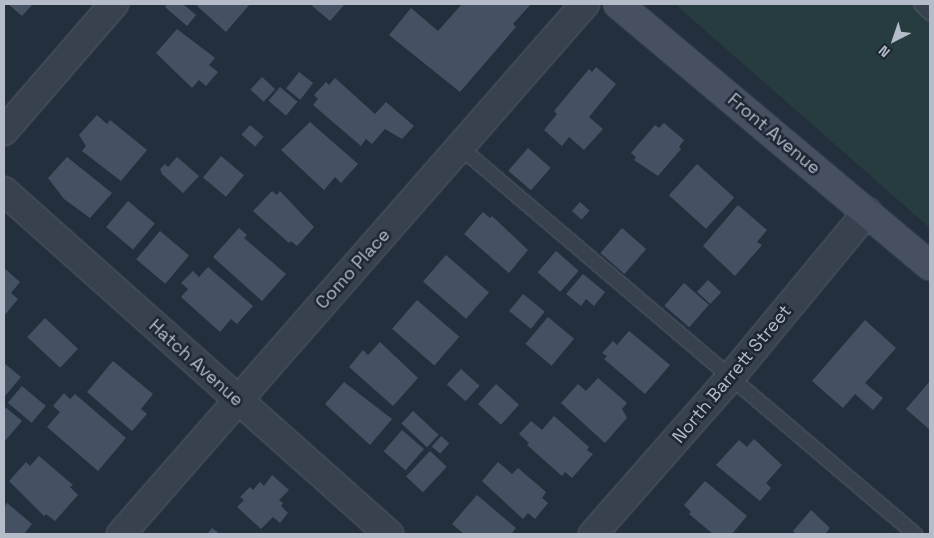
<!DOCTYPE html>
<style>
body{margin:0}
#map{position:relative;width:934px;height:538px;overflow:hidden;background:#242f3e;font-family:"Space Grotesk",sans-serif}
div>[style]{position:absolute}
[style*='--x']{left:calc(var(--x)*1px);top:calc(var(--y)*1px);width:calc(var(--w)*1px);rotate:calc(var(--a)*1deg)}
.green>*{inset:0;background:#263c3f}
.building>*{inset:0;background:#455162;transform-origin:0 0}
.roads{filter:drop-shadow(0 0 1px #565f6c) drop-shadow(0 0 1px #565f6c)}
.lane>*{height:14px;margin:-7px;padding:0 7px;transform-origin:7px;border-radius:7px;background:#38414e}
.street>*{height:28px;margin:-14px;padding:0 14px;transform-origin:14px;border-radius:14px;background:#38414e}
.secondary>*{height:28px;margin:-14px;padding:0 14px;transform-origin:14px;border-radius:14px;background:#465061}
span{translate:-50% -50%;white-space:nowrap;text-align:center;line-height:1.15;-webkit-text-stroke:5px #1d2633;paint-order:stroke}
.street-label{font-size:18px;color:#b4bcc9}
.frame{position:absolute;inset:0;border:5px solid #b4bcc9;pointer-events:none}
.north{position:absolute;left:869px;top:15px;width:50px;height:50px;-webkit-text-stroke:4px #1d2633;paint-order:stroke;rotate:221deg;font-size:14px;font-weight:700;line-height:20px;text-align:center;color:#b4bcc9}
.north::after{content:'';display:block;margin:auto;width:18px;height:22px;background:#b4bcc9;clip-path:polygon(50% 0,100% 100%,50% 72%,0 100%)}
</style>
<div id="map">
<div class="green">
<i style="clip-path:polygon(675px 4px,930px 4px,930px 228px)"></i>
</div>
<div class="building">
<i style="clip-path:polygon(8px 4px,33px 4px,22px 16px)"></i>
<i style="clip-path:polygon(167px 4px,183px 4px,196px 15px,187px 26px,165px 7px)"></i>
<i style="clip-path:polygon(199px 4px,250px 4px,226px 32px,197px 6px)"></i>
<i style="clip-path:polygon(310px 4px,345px 4px,330px 21px)"></i>
<i style="clip-path:polygon(462px 4px,531px 4px,513px 24px,516px 27px,460px 92px,389px 35px,411px 8px,438px 31px)"></i>
<i style="clip-path:polygon(177px 29px,215px 58px,209px 65px,218px 72px,206px 86px,199px 80px,192px 88px,156px 53px)"></i>
<i style="clip-path:polygon(596px 67px,616px 84px,589px 117px,603px 129px,584px 150px,569px 137px,562px 146px,544px 130px,557px 114px,554px 111px,589px 69px,592px 72px)"></i>
<i style="left:299px;top:72px;width:18px;height:21px;rotate:38deg"></i>
<i style="left:262px;top:77px;width:18px;height:17px;rotate:43deg"></i>
<i style="clip-path:polygon(335px 78px,375px 114px,386px 102px,414px 126px,402px 139px,385px 129px,372px 144px,366px 139px,361px 146px,313px 105px,318px 99px,314px 95px,326px 82px,329px 85px)"></i>
<i style="left:280px;top:87px;width:23px;height:18px;rotate:40deg"></i>
<i style="clip-path:polygon(97px 115px,107px 124px,110px 120px,147px 150px,121px 181px,82px 151px,86px 146px,79px 135px)"></i>
<i style="clip-path:polygon(310px 122px,358px 164px,341px 183px,335px 177px,324px 190px,281px 150px)"></i>
<i style="clip-path:polygon(664px 123px,684px 140px,679px 147px,681px 149px,658px 176px,634px 160px,636px 157px,631px 153px,655px 125px,659px 128px)"></i>
<i style="left:250px;top:125px;width:18px;height:13px;rotate:41deg"></i>
<i style="left:528px;top:148px;width:30px;height:30px;rotate:41deg"></i>
<i style="left:221px;top:156px;width:30px;height:28px;rotate:40deg"></i>
<i style="clip-path:polygon(67px 157px,112px 193px,90px 218px,64px 199px,48px 178px)"></i>
<i style="clip-path:polygon(177px 157px,199px 176px,183px 193px,162px 174px,160px 169px,165px 164px,168px 167px)"></i>
<i style="left:697px;top:164px;width:50px;height:42px;rotate:42deg"></i>
<i style="clip-path:polygon(272px 191px,277px 195px,280px 191px,314px 227px,297px 246px,291px 241px,289px 243px,253px 211px)"></i>
<i style="left:128px;top:201px;width:35px;height:34px;rotate:40deg"></i>
<i style="left:580px;top:202px;width:13px;height:12px;rotate:42deg"></i>
<i style="clip-path:polygon(738px 205px,767px 230px,757px 242px,762px 245px,735px 276px,703px 246px)"></i>
<i style="clip-path:polygon(483px 212px,490px 218px,492px 216px,528px 250px,509px 273px,464px 234px)"></i>
<i style="clip-path:polygon(239px 228px,247px 235px,244px 238px,286px 274px,262px 301px,213px 257px)"></i>
<i style="left:622px;top:228px;width:32px;height:33px;rotate:41deg"></i>
<i style="left:160px;top:231px;width:38px;height:37px;rotate:40deg"></i>
<i style="left:556px;top:251px;width:30px;height:28px;rotate:41deg"></i>
<i style="left:446px;top:255px;width:57px;height:35px;rotate:41deg"></i>
<i style="clip-path:polygon(208px 267px,253px 306px,237px 324px,231px 319px,220px 332px,181px 297px,188px 289px,181px 283px,193px 271px,199px 277px)"></i>
<i style="clip-path:polygon(4px 268px,20px 282px,11px 293px,18px 299px,4px 316px)"></i>
<i style="clip-path:polygon(583px 274px,605px 292px,594px 306px,586px 299px,581px 306px,566px 294px)"></i>
<i style="left:708px;top:280px;width:18px;height:16px;rotate:43deg"></i>
<i style="left:684px;top:283px;width:33px;height:30px;rotate:41deg"></i>
<i style="left:523px;top:294px;width:28px;height:22px;rotate:39deg"></i>
<i style="left:417px;top:300px;width:56px;height:38px;rotate:41deg"></i>
<i style="left:548px;top:317px;width:34px;height:35px;rotate:40deg"></i>
<i style="left:45px;top:318px;width:45px;height:26px;rotate:43deg"></i>
<i style="clip-path:polygon(865px 320px,896px 348px,865px 383px,883px 398px,873px 410px,855px 394px,843px 408px,812px 381px)"></i>
<i style="clip-path:polygon(629px 331px,670px 365px,645px 394px,604px 359px,607px 356px,602px 353px,613px 341px,617px 345px)"></i>
<i style="clip-path:polygon(380px 342px,418px 378px,393px 406px,349px 367px,363px 350px,368px 355px)"></i>
<i style="clip-path:polygon(113px 361px,153px 394px,141px 409px,147px 414px,132px 431px,87px 392px)"></i>
<i style="clip-path:polygon(4px 363px,21px 377px,4px 397px)"></i>
<i style="left:461px;top:369px;width:25px;height:21px;rotate:42deg"></i>
<i style="clip-path:polygon(598px 378px,627px 403px,622px 409px,627px 418px,605px 443px,561px 403px,578px 384px,586px 391px)"></i>
<i style="clip-path:polygon(930px 381px,930px 430px,906px 409px)"></i>
<i style="clip-path:polygon(344px 382px,392px 419px,370px 445px,325px 404px)"></i>
<i style="left:496px;top:384px;width:31px;height:27px;rotate:42deg"></i>
<i style="left:22px;top:386px;width:31px;height:22px;rotate:40deg"></i>
<i style="clip-path:polygon(64px 393px,70px 399px,75px 394px,126px 438px,98px 471px,47px 427px,60px 412px,53px 406px)"></i>
<i style="clip-path:polygon(4px 406px,22px 421px,4px 442px)"></i>
<i style="left:413px;top:411px;width:35px;height:17px;rotate:43deg"></i>
<i style="clip-path:polygon(554px 416px,589px 447px,587px 450px,593px 454px,572px 478px,565px 472px,562px 476px,527px 445px,529px 443px,519px 434px,531px 421px,542px 430px)"></i>
<i style="left:402px;top:430px;width:29px;height:28px;rotate:41deg"></i>
<i style="left:441px;top:436px;width:11px;height:14px;rotate:41deg"></i>
<i style="clip-path:polygon(754px 439px,782px 465px,766px 483px,771px 488px,760px 501px,716px 465px,739px 440px,747px 447px)"></i>
<i style="left:430px;top:451px;width:23px;height:35px;rotate:43deg"></i>
<i style="clip-path:polygon(39px 456px,73px 485px,70px 487px,78px 495px,55px 521px,46px 514px,44px 516px,9px 481px,26px 462px,30px 466px)"></i>
<i style="clip-path:polygon(498px 462px,512px 474px,518px 468px,546px 492px,542px 498px,548px 503px,535px 519px,528px 513px,523px 519px,482px 481px)"></i>
<i style="clip-path:polygon(272px 475px,289px 490px,279px 500px,283px 503px,281px 506px,288px 513px,280px 523px,273px 517px,261px 529px,237px 507px,244px 500px,240px 497px,250px 487px,253px 490px,260px 482px,264px 486px)"></i>
<i style="clip-path:polygon(705px 481px,747px 516px,732px 534px,713px 534px,689px 514px,691px 512px,684px 505px)"></i>
<i style="clip-path:polygon(477px 495px,516px 528px,511px 534px,464px 534px,452px 524px)"></i>
<i style="clip-path:polygon(7px 503px,32px 524px,24px 534px,4px 534px,4px 507px)"></i>
<i style="clip-path:polygon(811px 510px,830px 528px,825px 534px,796px 534px,793px 531px)"></i>
<i style="clip-path:polygon(212px 528px,220px 534px,207px 534px)"></i>
</div>
<div class="roads">
<div class="lane">
<i style="--x:921;--y:4;--w:13;--a:45"></i>
<i style="--x:461;--y:148;--w:596;--a:40.37"></i>
</div>
<div class="street">
<i style="--x:4;--y:131;--w:168;--a:-49.1"></i>
<i style="--x:4;--y:191;--w:516;--a:41.7"></i>
<i style="--x:121;--y:534;--w:704;--a:-48.8"></i>
<i style="--x:593;--y:534;--w:206;--a:-48.7"></i>
<i style="--x:729;--y:379;--w:217;--a:-50.4"></i>
</div>
<div class="secondary">
<i style="--x:618;--y:4;--w:407;--a:40"></i>
</div>
</div>
<div class="street-label">
<span style="left:774px;top:134px;rotate:40deg">Front Avenue</span>
<span style="left:353px;top:269px;rotate:-48deg">Como Place</span>
<span style="left:196px;top:363px;rotate:42deg">Hatch Avenue</span>
<span style="left:732px;top:374px;rotate:-50deg">North Barrett Street</span>
</div>
<div class="frame"></div>
<div class="north">N</div>
</div>
